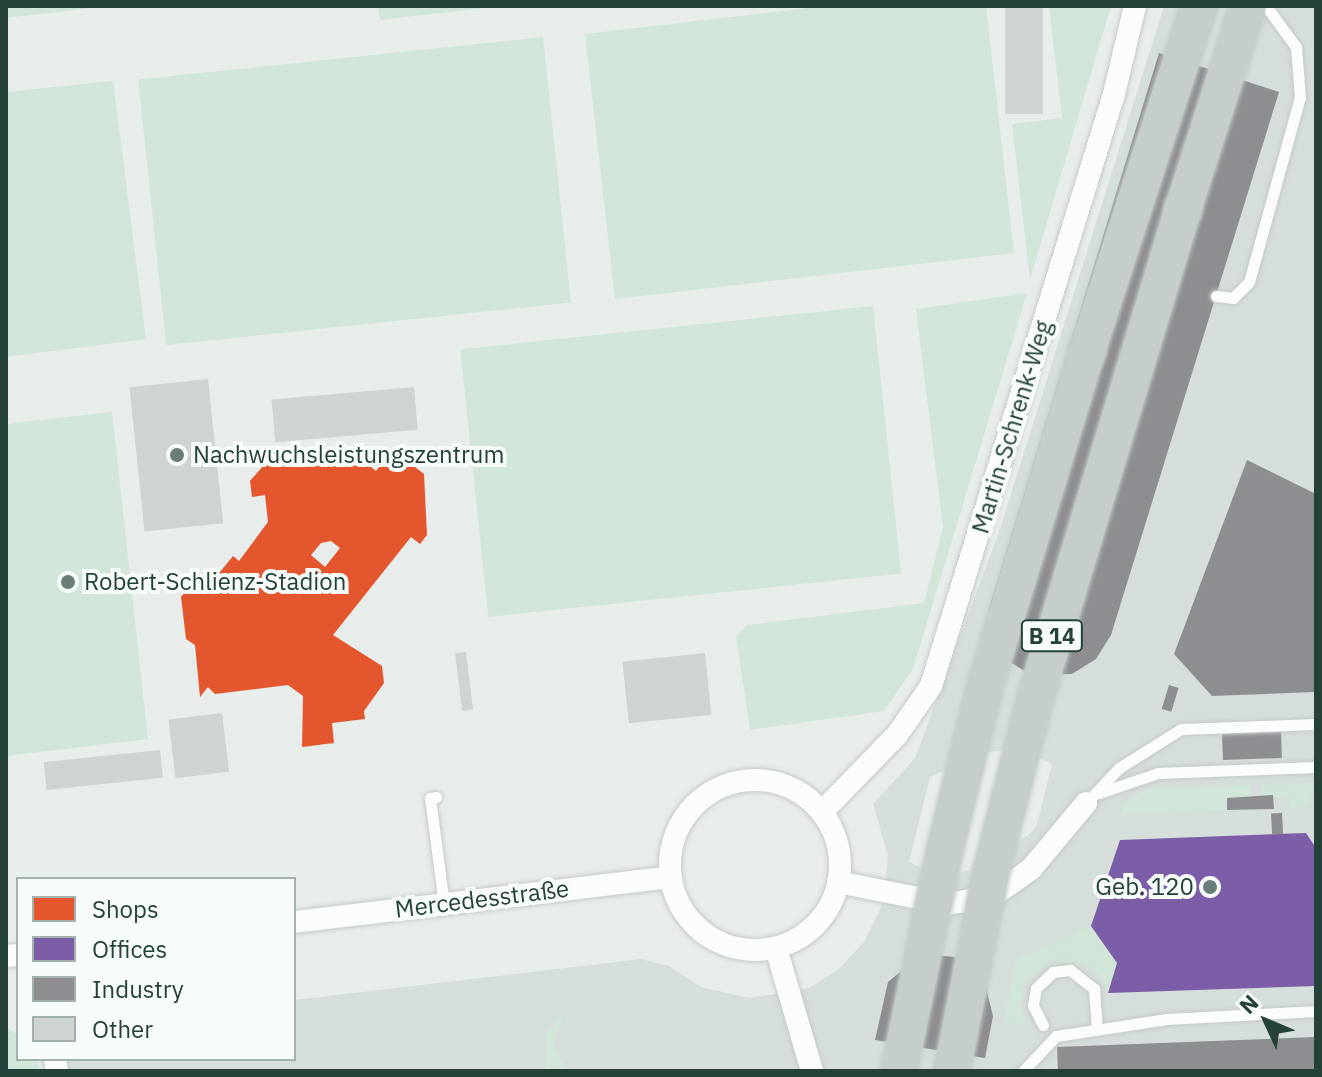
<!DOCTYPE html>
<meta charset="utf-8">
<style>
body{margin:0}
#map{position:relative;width:1322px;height:1077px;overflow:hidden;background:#e8edeb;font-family:"IBM Plex Sans",sans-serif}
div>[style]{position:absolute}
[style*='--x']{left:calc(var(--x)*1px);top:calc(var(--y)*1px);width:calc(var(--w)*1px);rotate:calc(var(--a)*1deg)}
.built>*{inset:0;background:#d6dedb}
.green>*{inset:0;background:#d1e6d8;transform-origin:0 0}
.pier>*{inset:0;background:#e8edeb}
.shops>*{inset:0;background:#e4572e}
.offices>*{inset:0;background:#7b5ea7}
.industry>*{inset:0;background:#8d8d92;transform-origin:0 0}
.building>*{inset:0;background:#cfd4d2;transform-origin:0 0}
.roads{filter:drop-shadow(0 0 2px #c5cac8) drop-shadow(0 0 2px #c5cac8)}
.service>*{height:11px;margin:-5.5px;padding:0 5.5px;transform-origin:5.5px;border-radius:5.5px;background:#fcfcfc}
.minor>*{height:22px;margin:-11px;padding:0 11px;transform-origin:11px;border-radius:11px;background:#fcfcfc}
.minor>.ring{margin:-11px;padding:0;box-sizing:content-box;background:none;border:22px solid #fcfcfc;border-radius:50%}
.trunk>*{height:36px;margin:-18px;padding:0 18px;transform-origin:18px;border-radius:18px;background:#c6cecc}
.bridges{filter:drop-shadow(0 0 2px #c3ccc9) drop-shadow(0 0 2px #c3ccc9)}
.trunk-bridge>*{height:36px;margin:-18px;padding:0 18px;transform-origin:18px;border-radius:18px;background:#c6cecc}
.dots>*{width:22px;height:22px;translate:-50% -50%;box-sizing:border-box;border:4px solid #f7fbf9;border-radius:50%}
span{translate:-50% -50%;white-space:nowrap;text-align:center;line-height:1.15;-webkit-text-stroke:8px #f7fbf9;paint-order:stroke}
.shield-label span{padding:2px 6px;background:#f7fbf9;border:2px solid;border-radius:6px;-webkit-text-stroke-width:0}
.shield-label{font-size:22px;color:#24423a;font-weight:700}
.street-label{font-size:24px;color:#24423a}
.poi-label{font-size:24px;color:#24423a}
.left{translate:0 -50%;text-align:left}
.right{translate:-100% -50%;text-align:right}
.frame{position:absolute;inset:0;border:8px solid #24423a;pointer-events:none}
.legend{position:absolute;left:16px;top:877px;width:280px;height:184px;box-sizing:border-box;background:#f7fbf9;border:2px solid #a3b1ad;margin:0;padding:10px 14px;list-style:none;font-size:24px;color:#24423a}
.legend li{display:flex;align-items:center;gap:16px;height:40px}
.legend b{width:40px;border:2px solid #a3b1ad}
.north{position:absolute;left:1226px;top:981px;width:80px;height:80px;-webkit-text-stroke:6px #f7fbf9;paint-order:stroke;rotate:314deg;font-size:22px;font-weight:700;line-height:32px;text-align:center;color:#24423a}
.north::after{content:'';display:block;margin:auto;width:28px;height:36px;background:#24423a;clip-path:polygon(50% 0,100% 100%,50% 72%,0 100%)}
</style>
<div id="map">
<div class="built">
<i style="clip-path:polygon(1164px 6px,1316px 6px,1316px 1071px,69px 1071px,67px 1059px,294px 1059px,294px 1000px,641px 959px,669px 966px,701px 987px,750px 998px,809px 988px,838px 970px,864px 942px,883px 903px,888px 856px,873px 804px,915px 758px,1000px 529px)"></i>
</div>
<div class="green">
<i style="clip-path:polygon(6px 6px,108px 6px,6px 18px)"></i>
<i style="clip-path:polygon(378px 6px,502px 6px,380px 20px)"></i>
<i style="clip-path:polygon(827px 6px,986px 6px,1014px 253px,615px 299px,585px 34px)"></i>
<i style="clip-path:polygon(1049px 6px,1111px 6px,1030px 280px,1012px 124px,1062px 118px)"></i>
<i style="left:543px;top:37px;width:267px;height:407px;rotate:84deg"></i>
<i style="clip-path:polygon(113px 81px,146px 339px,6px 357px,6px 92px)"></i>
<i style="clip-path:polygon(1027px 293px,913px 669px,884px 711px,750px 730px,736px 637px,747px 625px,924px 603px,943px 527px,916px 309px)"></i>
<i style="left:873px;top:306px;width:269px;height:415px;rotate:84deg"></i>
<i style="clip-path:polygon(112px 412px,148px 739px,6px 756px,6px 424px)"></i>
<i style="clip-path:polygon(1316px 783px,1307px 807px,1290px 808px,1289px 798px,1262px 796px,1261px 785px)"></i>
<i style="clip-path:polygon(1250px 785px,1251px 797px,1227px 798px,1227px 810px,1120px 815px,1126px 802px,1148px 789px)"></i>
<i style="clip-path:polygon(1091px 926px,1117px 963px,1108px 993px,1100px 975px,1082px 962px,1049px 961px,1025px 983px,1020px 1004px,1026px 1025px,1004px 1023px,1015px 960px)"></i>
<i style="clip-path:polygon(564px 1014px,553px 1044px,567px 1071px,546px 1071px,545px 1035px)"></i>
<i style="clip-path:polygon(6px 1026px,18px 1035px,18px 1059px,38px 1059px,39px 1071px,6px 1071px)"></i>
</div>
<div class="pier">
<i style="clip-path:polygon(1024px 749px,1052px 764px,1037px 825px,1028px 835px,981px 867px,959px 873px,933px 873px,909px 862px,930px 777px,983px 752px)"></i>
</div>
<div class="shops">
<i style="clip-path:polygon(evenodd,393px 450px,424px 474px,427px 535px,420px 544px,411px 537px,333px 635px,382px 666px,384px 683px,364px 711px,365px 719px,332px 723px,334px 743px,302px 747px,303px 696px,288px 685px,215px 694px,208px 687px,200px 697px,195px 645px,186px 639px,181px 597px,200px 574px,220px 572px,233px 556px,239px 561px,268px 522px,265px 495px,252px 497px,250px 481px,263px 466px,355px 454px,376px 471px,393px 450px,331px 541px,340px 548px,325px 567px,311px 555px,321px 543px,331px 541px)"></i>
</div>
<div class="offices">
<i style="clip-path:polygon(1306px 833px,1316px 848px,1316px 986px,1108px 993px,1117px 963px,1091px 926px,1120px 840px)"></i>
</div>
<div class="industry">
<i style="clip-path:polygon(1159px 53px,1279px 92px,1111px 635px,1096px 659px,1072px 674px,1031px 675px,1007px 660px,989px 623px,989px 609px)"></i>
<i style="clip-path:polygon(1247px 460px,1316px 494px,1316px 692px,1212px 696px,1174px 654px)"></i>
<i style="left:1169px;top:685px;width:10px;height:25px;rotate:17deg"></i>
<i style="left:1281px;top:732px;width:26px;height:59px;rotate:88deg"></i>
<i style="clip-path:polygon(1273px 795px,1274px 809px,1227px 810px,1227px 798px)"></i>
<i style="left:1282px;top:813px;width:21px;height:11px;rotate:87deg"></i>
<i style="clip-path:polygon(935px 955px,954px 957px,984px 980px,993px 1016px,985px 1058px,875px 1040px,888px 982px,917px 958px)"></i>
<i style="clip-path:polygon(1316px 1037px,1316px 1071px,1058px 1071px,1057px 1047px)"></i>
</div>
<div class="building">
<i style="left:1005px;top:6px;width:38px;height:108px"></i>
<i style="left:208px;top:379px;width:145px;height:79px;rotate:84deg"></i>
<i style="left:414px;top:387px;width:43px;height:143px;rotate:85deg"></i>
<i style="left:466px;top:652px;width:58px;height:11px;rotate:83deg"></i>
<i style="left:705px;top:653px;width:62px;height:83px;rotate:84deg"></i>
<i style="left:222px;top:713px;width:59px;height:54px;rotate:83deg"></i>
<i style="left:160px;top:750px;width:28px;height:117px;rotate:84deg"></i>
</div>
<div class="roads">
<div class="service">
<i style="--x:1216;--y:296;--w:17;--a:7"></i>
<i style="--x:1233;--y:298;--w:23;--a:-45"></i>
<i style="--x:1249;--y:282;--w:192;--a:-74.6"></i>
<i style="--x:1300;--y:97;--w:50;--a:-94.6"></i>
<i style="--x:1296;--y:47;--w:51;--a:-126.2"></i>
<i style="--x:1099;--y:793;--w:62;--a:-18.7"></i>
<i style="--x:1158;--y:773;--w:158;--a:-2.2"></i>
<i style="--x:436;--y:797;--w:6;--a:171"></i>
<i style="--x:430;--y:798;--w:107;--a:82.5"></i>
<i style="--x:1086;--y:803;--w:48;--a:-46.7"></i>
<i style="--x:1119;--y:768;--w:73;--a:-32.2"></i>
<i style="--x:1181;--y:729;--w:135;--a:-2.1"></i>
<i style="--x:1043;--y:1025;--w:22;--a:-117"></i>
<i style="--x:1033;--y:1005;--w:17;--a:-80"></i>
<i style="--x:1036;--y:988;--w:23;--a:-43"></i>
<i style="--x:1053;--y:972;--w:17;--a:-7"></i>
<i style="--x:1070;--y:970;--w:31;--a:38"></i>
<i style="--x:1094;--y:989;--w:41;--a:85.8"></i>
<i style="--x:1023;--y:1071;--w:48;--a:-46.7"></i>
<i style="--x:1056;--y:1036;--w:112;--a:-8.7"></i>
<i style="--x:1167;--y:1019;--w:149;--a:-3.1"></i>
</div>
<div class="minor">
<i class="ring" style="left:670px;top:780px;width:148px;height:148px"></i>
<i style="--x:822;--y:812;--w:107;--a:-45.8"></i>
<i style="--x:897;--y:735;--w:60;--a:-55.2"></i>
<i style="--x:931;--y:686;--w:620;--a:-72.82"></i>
<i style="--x:1114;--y:94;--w:90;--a:-76.6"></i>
<i style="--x:838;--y:882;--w:112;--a:11.3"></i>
<i style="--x:948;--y:904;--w:46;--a:-10.1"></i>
<i style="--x:993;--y:896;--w:47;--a:-35.4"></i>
<i style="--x:1031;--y:869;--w:86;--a:-50.2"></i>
<i style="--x:294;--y:922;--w:379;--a:-6.8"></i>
<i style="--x:776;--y:948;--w:128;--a:73.7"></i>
<i style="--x:6;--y:956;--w:12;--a:-5"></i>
<i style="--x:55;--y:1059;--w:12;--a:81"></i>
</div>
<div class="trunk">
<i style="--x:1183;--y:209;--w:213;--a:-72.2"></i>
<i style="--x:1087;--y:351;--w:363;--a:-72"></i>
</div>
</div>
<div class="bridges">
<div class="trunk-bridge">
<i style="--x:899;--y:1071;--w:227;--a:-78.3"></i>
<i style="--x:945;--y:849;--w:164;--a:-76.2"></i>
<i style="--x:984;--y:690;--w:354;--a:-73.1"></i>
<i style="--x:952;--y:1071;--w:203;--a:-78.9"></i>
<i style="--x:991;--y:872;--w:182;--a:-75.7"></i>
<i style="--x:1036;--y:696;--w:509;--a:-73.2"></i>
</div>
</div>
<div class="dots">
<i style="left:177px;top:455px;background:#697e78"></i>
<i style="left:68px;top:582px;background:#697e78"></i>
<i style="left:1210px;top:887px;background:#697e78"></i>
</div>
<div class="shield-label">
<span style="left:1052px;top:636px">B 14</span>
</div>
<div class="street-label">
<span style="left:1012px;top:427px;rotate:-73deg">Martin-Schrenk-Weg</span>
<span style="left:482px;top:899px;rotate:-7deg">Mercedesstraße</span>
</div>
<div class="poi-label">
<span class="left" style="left:193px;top:455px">Nachwuchsleistungszentrum</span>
<span class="left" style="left:84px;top:582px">Robert-Schlienz-Stadion</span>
<span class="right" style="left:1194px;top:887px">Geb. 120</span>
</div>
<div class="frame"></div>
<ul class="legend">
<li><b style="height:22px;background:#e4572e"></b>Shops</li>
<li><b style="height:22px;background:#7b5ea7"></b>Offices</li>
<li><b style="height:22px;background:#8d8d92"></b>Industry</li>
<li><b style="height:22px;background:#cfd4d2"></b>Other</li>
</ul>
<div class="north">N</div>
</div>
